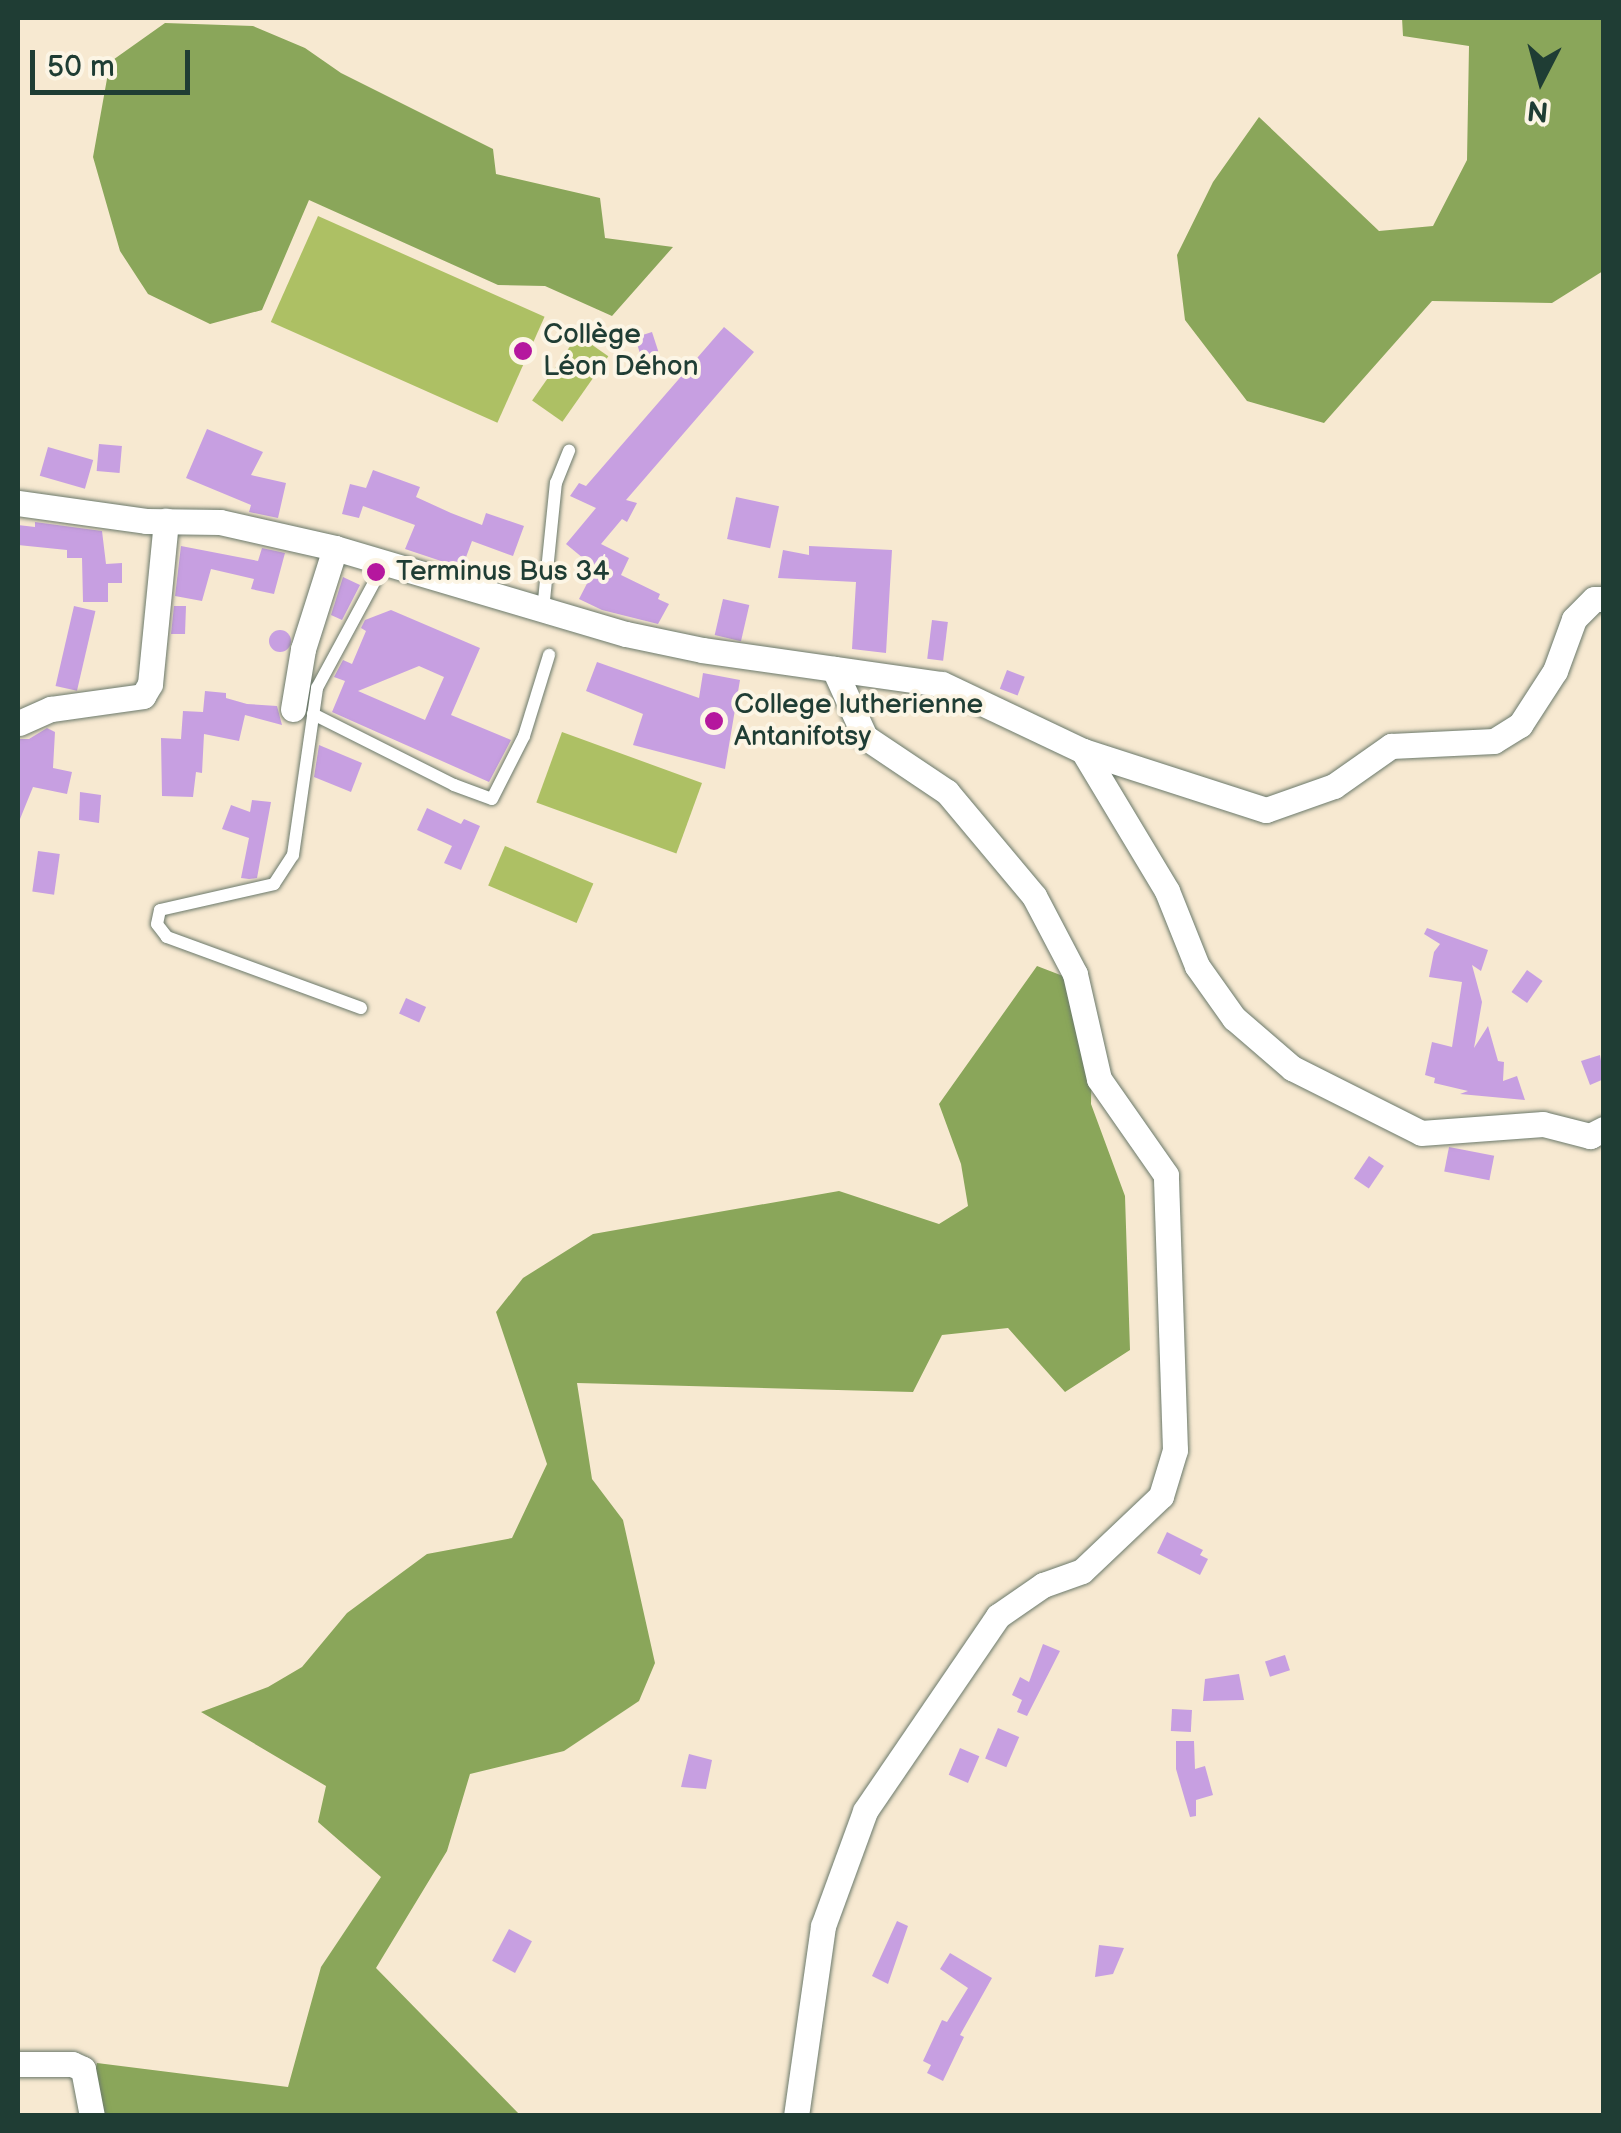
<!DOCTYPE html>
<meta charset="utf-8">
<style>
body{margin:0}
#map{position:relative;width:1621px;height:2133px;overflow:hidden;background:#f7e9d1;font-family:"Balsamiq Sans",sans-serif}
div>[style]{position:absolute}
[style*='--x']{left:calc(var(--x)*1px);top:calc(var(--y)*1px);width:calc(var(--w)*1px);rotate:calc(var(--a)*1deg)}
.green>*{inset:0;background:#adc064;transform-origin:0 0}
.forest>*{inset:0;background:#8aa65a}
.building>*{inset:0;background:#c79fe1;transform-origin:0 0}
.round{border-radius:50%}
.roads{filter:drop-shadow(0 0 2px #6b796b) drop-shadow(0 0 2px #6b796b)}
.lane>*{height:12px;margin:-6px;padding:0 6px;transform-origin:6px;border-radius:6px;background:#fff}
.street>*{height:25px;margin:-12.5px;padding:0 12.5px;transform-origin:12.5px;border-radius:12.5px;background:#fff}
.dots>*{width:28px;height:28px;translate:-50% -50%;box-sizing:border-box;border:5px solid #fcf5e5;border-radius:50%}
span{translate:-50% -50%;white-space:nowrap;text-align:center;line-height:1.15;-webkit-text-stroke:8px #fcf5e5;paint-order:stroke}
.poi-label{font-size:28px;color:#1f3d34}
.left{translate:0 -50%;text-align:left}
.frame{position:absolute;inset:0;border:20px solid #1f3d34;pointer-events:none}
.north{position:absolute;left:1491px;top:30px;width:100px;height:100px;-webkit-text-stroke:8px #fcf5e5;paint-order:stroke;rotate:186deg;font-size:28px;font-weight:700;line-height:40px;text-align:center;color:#1f3d34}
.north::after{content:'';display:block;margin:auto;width:35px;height:45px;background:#1f3d34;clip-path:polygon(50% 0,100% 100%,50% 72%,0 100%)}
.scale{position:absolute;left:30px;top:50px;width:160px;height:45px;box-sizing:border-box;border:5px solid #1f3d34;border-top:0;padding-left:12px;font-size:30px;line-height:35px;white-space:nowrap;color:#1f3d34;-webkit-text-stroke:8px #fcf5e5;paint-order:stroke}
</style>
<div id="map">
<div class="green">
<i style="left:318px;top:216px;width:248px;height:116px;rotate:24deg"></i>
<i style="left:578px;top:335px;width:37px;height:80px;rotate:35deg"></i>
<i style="left:562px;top:732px;width:149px;height:75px;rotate:20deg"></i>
<i style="left:505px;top:846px;width:96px;height:43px;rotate:23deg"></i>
</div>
<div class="forest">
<i style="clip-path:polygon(1402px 18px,1603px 18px,1603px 271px,1552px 303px,1432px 301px,1324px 423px,1247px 401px,1185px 320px,1177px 255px,1213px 182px,1259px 117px,1379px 231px,1433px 226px,1467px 160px,1469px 46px,1403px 36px)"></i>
<i style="clip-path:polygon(165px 23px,253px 26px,305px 48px,341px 73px,493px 149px,496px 174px,600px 198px,605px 238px,673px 247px,612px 316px,545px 286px,498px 285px,309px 200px,262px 310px,210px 324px,148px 294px,120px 251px,93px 157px,110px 62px)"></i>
<i style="clip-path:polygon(1037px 966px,1076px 981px,1092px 1048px,1091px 1104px,1125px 1196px,1130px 1350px,1065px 1392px,1008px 1328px,942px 1335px,913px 1392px,577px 1383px,592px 1479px,623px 1520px,655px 1663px,639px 1701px,564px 1751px,470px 1774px,447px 1851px,376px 1968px,520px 2115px,83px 2116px,97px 2063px,288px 2087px,321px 1967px,381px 1877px,318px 1822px,326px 1786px,201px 1712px,268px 1687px,302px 1667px,347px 1613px,427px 1554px,512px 1538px,547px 1464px,496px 1312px,523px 1278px,593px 1234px,839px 1191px,939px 1224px,968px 1206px,961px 1164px,939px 1104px)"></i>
</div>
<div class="building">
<i style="clip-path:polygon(724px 327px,754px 352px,626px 500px,637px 503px,627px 522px,622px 519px,601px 544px,629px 558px,621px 575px,660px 594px,658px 599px,669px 604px,658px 624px,602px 610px,579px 599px,595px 568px,566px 544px,596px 508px,570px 496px,579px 483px,586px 486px)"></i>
<i style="left:652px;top:332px;width:20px;height:18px;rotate:72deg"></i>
<i style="clip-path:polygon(207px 429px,263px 452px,251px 475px,286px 483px,278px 518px,249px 512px,251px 505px,186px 478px)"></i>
<i style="left:99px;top:444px;width:23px;height:27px;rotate:5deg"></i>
<i style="left:48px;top:447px;width:47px;height:30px;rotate:16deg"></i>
<i style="clip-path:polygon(373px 470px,420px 487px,416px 497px,451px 513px,482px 525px,486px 513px,524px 526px,513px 556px,472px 541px,462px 568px,405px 549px,415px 525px,363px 506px,359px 518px,342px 514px,350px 484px,366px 488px)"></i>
<i style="left:736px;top:497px;width:44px;height:43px;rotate:12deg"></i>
<i style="clip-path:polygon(35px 522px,102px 531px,106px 564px,122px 563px,122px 583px,108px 583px,108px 602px,83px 602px,82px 558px,67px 558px,67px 550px,18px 545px,18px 525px,35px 527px)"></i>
<i style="clip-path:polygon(181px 546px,258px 561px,262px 548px,285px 553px,274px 594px,251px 589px,254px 579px,211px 569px,202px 601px,175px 596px)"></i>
<i style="clip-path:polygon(809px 546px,892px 550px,886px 653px,852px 649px,856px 582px,778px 578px,783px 550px,809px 555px)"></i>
<i style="clip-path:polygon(343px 577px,360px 585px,342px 620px,331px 615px)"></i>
<i style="left:723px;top:599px;width:27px;height:37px;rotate:13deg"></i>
<i style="left:74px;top:606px;width:22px;height:82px;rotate:13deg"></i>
<i style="clip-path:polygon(174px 606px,186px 606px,185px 634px,171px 634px)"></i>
<i style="clip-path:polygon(evenodd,391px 610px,480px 648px,451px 715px,511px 740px,489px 782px,332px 712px,345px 681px,334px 677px,343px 660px,352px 664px,366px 631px,361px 628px,365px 620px,391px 610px,419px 666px,444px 677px,425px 720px,358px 691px,419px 666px)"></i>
<i style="left:932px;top:620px;width:16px;height:39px;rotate:7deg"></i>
<i class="round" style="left:269px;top:630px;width:22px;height:22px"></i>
<i style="clip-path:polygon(597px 662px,699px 698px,703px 673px,740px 680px,725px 769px,633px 745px,643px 714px,586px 691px)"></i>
<i style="left:1007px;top:670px;width:19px;height:20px;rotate:21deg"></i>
<i style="clip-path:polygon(205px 691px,226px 693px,226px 698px,247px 704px,277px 706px,282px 725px,245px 715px,239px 741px,204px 734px,202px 773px,196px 772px,193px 797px,162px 796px,161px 738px,181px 739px,183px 711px,203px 712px)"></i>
<i style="clip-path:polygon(47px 728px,55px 732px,53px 768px,72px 772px,67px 794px,33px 787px,18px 824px,18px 739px,29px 739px)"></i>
<i style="clip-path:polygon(319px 745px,362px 763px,351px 792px,314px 777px)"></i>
<i style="clip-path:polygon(80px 792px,101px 795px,99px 823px,79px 820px)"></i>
<i style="clip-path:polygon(252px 800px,271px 802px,257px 878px,249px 879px,241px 878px,249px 838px,222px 829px,231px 805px,250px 812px)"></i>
<i style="clip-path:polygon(427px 808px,461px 824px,464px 819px,480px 826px,461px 870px,444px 863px,452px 846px,417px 830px)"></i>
<i style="left:38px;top:851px;width:22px;height:41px;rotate:8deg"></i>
<i style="clip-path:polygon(1427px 928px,1488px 950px,1481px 971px,1472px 965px,1482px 1002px,1474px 1048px,1488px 1026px,1498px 1061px,1504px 1062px,1503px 1081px,1517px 1076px,1525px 1100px,1460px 1094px,1468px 1091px,1434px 1083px,1435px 1078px,1425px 1075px,1432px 1042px,1452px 1047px,1462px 982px,1429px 977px,1434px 952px,1440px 944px,1424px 934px)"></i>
<i style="left:1527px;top:970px;width:19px;height:27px;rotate:35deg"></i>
<i style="left:406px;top:998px;width:22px;height:17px;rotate:24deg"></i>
<i style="clip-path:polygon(1600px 1055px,1604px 1079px,1590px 1085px,1581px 1061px)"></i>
<i style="left:1449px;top:1147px;width:46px;height:25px;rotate:11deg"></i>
<i style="left:1369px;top:1156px;width:18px;height:27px;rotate:34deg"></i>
<i style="clip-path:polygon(1167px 1532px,1203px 1550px,1200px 1555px,1208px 1559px,1200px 1575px,1157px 1553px)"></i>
<i style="clip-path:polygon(1043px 1644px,1060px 1651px,1027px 1716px,1017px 1712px,1022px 1700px,1012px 1695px,1020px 1677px,1029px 1682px)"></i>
<i style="left:1285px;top:1655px;width:16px;height:21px;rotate:72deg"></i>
<i style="clip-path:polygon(1239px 1674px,1244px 1700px,1203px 1701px,1205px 1679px)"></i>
<i style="left:1172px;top:1709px;width:20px;height:22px;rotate:3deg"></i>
<i style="left:998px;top:1728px;width:23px;height:33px;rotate:23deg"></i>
<i style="clip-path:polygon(1176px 1741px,1194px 1741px,1195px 1769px,1205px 1766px,1213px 1795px,1196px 1800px,1196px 1816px,1190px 1817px,1176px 1769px)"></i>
<i style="left:960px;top:1748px;width:21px;height:29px;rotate:23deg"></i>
<i style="clip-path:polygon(689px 1754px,712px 1760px,706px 1789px,681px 1787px)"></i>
<i style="clip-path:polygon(897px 1921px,908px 1926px,888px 1984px,872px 1976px)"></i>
<i style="left:509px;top:1929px;width:26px;height:36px;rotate:28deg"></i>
<i style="clip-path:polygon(1099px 1945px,1124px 1948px,1113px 1974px,1095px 1977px)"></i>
<i style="clip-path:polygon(950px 1953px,992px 1978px,960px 2035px,964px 2037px,943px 2081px,927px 2073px,931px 2065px,923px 2061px,942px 2020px,947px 2022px,968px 1988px,940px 1969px)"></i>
</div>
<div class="roads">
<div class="lane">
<i style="--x:543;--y:610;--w:128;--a:-84.2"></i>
<i style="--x:556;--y:483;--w:35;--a:-68"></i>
<i style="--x:313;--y:714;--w:158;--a:26.7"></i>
<i style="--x:454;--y:785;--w:40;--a:20.2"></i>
<i style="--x:492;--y:799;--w:71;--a:-63.1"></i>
<i style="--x:524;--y:736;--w:85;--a:-72.8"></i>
<i style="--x:361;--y:1008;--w:207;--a:-159.9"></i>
<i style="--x:167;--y:937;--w:16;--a:-128"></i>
<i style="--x:157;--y:924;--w:14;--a:-78"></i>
<i style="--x:160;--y:910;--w:117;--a:-12.8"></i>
<i style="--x:274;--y:884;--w:35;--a:-57"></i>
<i style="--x:293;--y:855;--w:169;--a:-81.8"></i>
<i style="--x:317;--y:688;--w:139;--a:-61.6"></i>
</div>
<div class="street">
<i style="--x:18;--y:503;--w:129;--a:8"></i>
<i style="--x:146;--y:521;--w:74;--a:0.8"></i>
<i style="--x:220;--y:522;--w:118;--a:12.7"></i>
<i style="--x:335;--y:548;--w:303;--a:16.5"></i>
<i style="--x:626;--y:634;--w:78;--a:11.9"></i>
<i style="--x:702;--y:650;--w:242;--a:8.1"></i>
<i style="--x:942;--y:684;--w:156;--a:25.4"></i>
<i style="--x:1083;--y:751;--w:192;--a:17.9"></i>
<i style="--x:1266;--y:810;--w:72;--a:-19.4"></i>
<i style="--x:1334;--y:786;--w:70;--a:-35.1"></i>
<i style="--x:1391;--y:746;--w:103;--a:-2.8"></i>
<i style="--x:1494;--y:741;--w:31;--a:-32"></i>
<i style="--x:1520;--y:725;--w:64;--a:-57.1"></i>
<i style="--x:1555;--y:671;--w:55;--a:-69.9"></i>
<i style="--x:1574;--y:619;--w:28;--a:-45"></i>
<i style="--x:1594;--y:599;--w:10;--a:0"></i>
<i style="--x:293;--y:709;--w:61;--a:-80.5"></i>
<i style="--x:303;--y:649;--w:106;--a:-72.4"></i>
<i style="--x:19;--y:723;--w:35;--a:-24"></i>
<i style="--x:51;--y:709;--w:93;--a:-8"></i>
<i style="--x:143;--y:696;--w:14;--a:-60"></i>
<i style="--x:150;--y:684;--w:164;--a:-84.4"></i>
<i style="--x:1083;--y:751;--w:163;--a:59"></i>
<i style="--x:1167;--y:891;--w:81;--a:68.2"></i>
<i style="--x:1197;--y:966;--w:64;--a:54.6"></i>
<i style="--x:1234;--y:1018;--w:77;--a:40.8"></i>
<i style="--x:1292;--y:1068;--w:144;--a:26.7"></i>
<i style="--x:1421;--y:1133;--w:122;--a:-4.2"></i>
<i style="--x:1543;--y:1124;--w:49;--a:14.3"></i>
<i style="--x:1590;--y:1136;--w:16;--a:-27"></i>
<i style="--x:18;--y:2064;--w:54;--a:0"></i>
<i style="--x:72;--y:2064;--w:12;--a:24"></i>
<i style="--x:83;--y:2069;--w:48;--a:79.2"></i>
<i style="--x:796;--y:2116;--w:192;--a:-81.9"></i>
<i style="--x:823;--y:1926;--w:122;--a:-69.9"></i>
<i style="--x:865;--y:1811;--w:236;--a:-55.7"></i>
<i style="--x:998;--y:1616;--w:55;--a:-34.6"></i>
<i style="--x:1043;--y:1585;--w:41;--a:-19.7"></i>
<i style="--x:1082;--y:1571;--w:109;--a:-43.5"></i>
<i style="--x:1161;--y:1496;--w:48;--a:-73.1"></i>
<i style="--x:1175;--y:1450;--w:275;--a:-91.9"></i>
<i style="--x:1166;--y:1175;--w:117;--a:-124.9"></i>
<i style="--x:1099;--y:1079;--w:108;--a:-102.9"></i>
<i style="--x:1075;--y:974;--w:88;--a:-117.7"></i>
<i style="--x:1034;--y:896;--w:136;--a:-129.9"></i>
<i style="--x:947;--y:792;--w:99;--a:-146.1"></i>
<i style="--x:865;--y:737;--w:75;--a:-114.5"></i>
</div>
</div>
<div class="dots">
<i style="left:523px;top:351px;background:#b5179e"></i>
<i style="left:376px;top:572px;background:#b5179e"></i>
<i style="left:714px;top:721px;background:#b5179e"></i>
</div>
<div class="poi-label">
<span class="left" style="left:543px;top:351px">Collège<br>Léon Déhon</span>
<span class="left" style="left:396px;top:572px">Terminus Bus 34</span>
<span class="left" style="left:734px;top:721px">College lutherienne<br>Antanifotsy</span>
</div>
<div class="frame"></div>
<div class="north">N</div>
<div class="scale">50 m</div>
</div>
